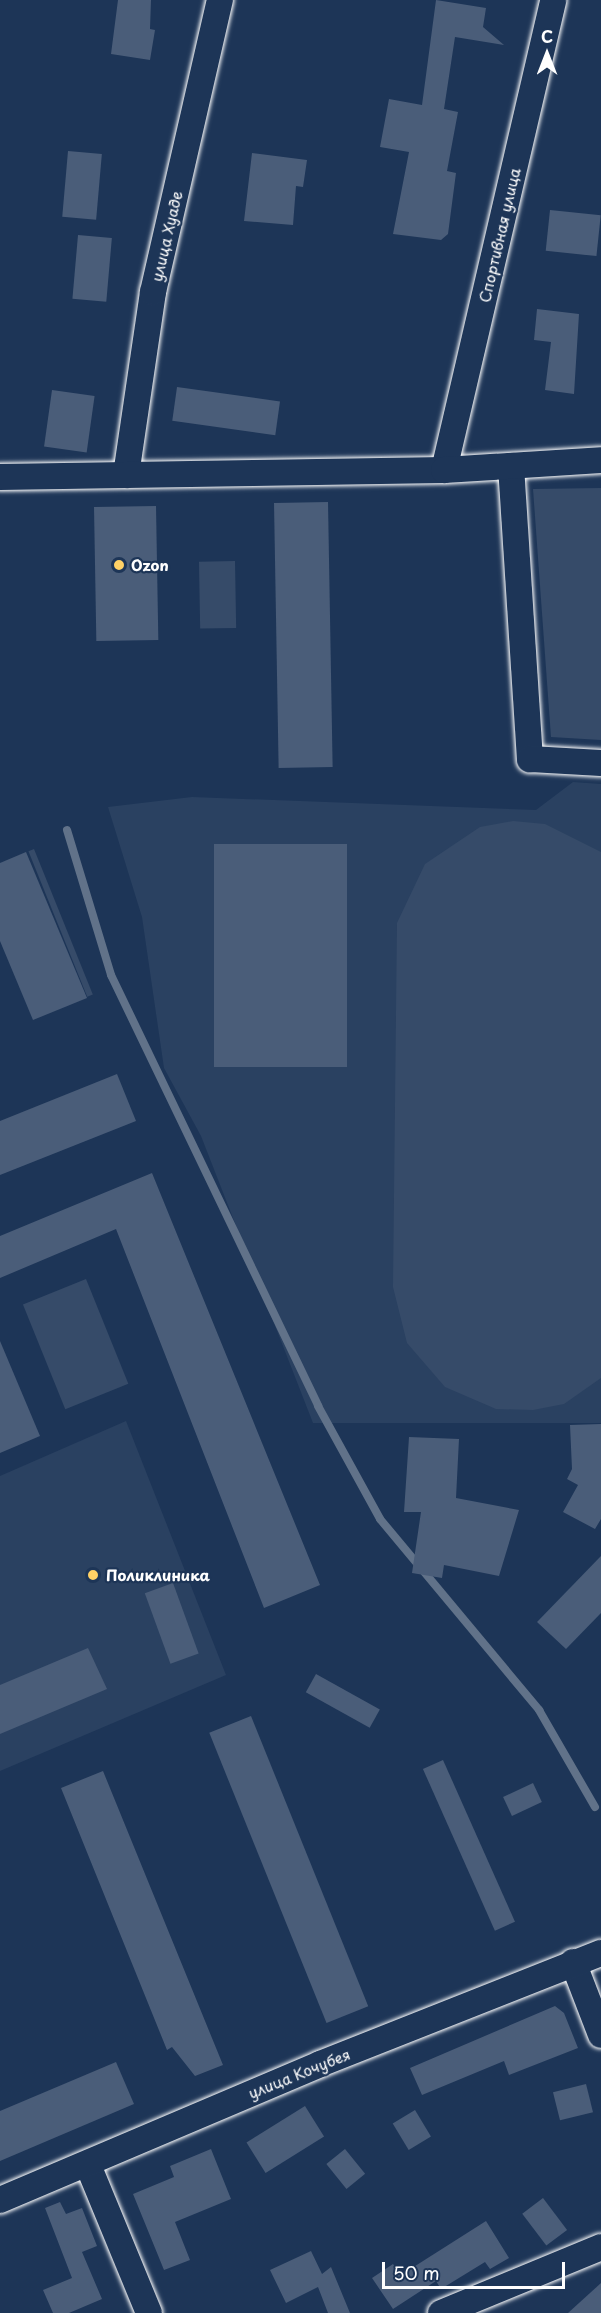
<!DOCTYPE html>
<meta charset="utf-8">
<style>
body{margin:0}
#map{position:relative;width:601px;height:2313px;overflow:hidden;background:#1d3557;font-family:"Playpen Sans",sans-serif}
div>[style]{position:absolute}
[style*='--x']{left:calc(var(--x)*1px);top:calc(var(--y)*1px);width:calc(var(--w)*1px);rotate:calc(var(--a)*1deg)}
.built>*{inset:0;background:#2a4161}
.green>*{inset:0;background:#364b69;transform-origin:0 0}
.stream>*{height:8px;margin:-4px;padding:0 4px;transform-origin:4px;border-radius:4px;background:#617289}
.building>*{inset:0;background:#4a5d79;transform-origin:0 0}
.roads{filter:drop-shadow(0 0 2px #fff) drop-shadow(0 0 2px #fff)}
.street>*{height:26px;margin:-13px;padding:0 13px;transform-origin:13px;border-radius:13px;background:#1d3557}
.dots>*{width:16px;height:16px;translate:-50% -50%;box-sizing:border-box;border:3px solid #1d3557;border-radius:50%}
span{translate:-50% -50%;white-space:nowrap;text-align:center;line-height:1.15;-webkit-text-stroke:4.5px #1d3557;paint-order:stroke}
.street-label{font-size:15px;color:#fff}
.poi-label{font-size:15px;color:#fff;font-weight:700}
.left{translate:0 -50%;text-align:left}
.north{position:absolute;left:517px;top:24px;width:60px;height:60px;-webkit-text-stroke:4px #1d3557;paint-order:stroke;rotate:0deg;font-size:16px;font-weight:700;line-height:24px;text-align:center;color:#fff}
.north::after{content:'';display:block;margin:auto;width:21px;height:27px;background:#fff;clip-path:polygon(50% 0,100% 100%,50% 72%,0 100%)}
.scale{position:absolute;left:382px;top:2262px;width:183px;height:27px;box-sizing:border-box;border:3px solid #fff;border-top:0;padding-left:8px;font-size:18px;line-height:21px;white-space:nowrap;color:#fff;-webkit-text-stroke:4px #1d3557;paint-order:stroke}
</style>
<div id="map">
<div class="built">
<i style="clip-path:polygon(573px 782px,601px 784px,601px 1423px,313px 1423px,201px 1136px,164px 1068px,142px 917px,108px 807px,192px 797px,536px 810px)"></i>
<i style="clip-path:polygon(126px 1421px,226px 1675px,0 1771px,0 1476px)"></i>
</div>
<div class="green">
<i style="clip-path:polygon(601px 488px,601px 740px,551px 737px,533px 489px)"></i>
<i style="left:235px;top:561px;width:67px;height:36px;rotate:89deg"></i>
<i style="clip-path:polygon(513px 821px,545px 824px,601px 852px,601px 1378px,564px 1404px,533px 1410px,496px 1409px,445px 1387px,407px 1343px,393px 1287px,397px 923px,425px 864px,480px 827px)"></i>
<i style="left:34px;top:849px;width:157px;height:6px;rotate:68deg"></i>
<i style="left:86px;top:1279px;width:113px;height:68px;rotate:68deg"></i>
</div>
<div class="stream">
<i style="--x:67;--y:830;--w:152;--a:73.1"></i>
<i style="--x:111;--y:975;--w:478;--a:64.3"></i>
<i style="--x:318;--y:1406;--w:129;--a:61.2"></i>
<i style="--x:380;--y:1519;--w:249;--a:50.2"></i>
<i style="--x:539;--y:1710;--w:112;--a:60"></i>
</div>
<div class="building">
<i style="clip-path:polygon(118px 0,151px 0,150px 29px,155px 30px,150px 60px,111px 54px)"></i>
<i style="clip-path:polygon(436px 0,486px 8px,483px 27px,504px 45px,455px 37px,444px 109px,458px 112px,447px 171px,456px 173px,448px 234px,441px 240px,393px 234px,409px 152px,380px 147px,389px 99px,422px 105px)"></i>
<i style="left:68px;top:151px;width:34px;height:66px;rotate:5deg"></i>
<i style="clip-path:polygon(252px 153px,307px 160px,303px 187px,296px 186px,293px 225px,244px 221px)"></i>
<i style="left:550px;top:210px;width:51px;height:41px;rotate:6deg"></i>
<i style="left:78px;top:235px;width:34px;height:64px;rotate:5deg"></i>
<i style="clip-path:polygon(537px 309px,579px 314px,574px 394px,545px 390px,551px 342px,534px 340px)"></i>
<i style="left:177px;top:387px;width:104px;height:34px;rotate:8deg"></i>
<i style="left:52px;top:390px;width:43px;height:57px;rotate:8deg"></i>
<i style="left:328px;top:502px;width:265px;height:54px;rotate:89deg"></i>
<i style="left:156px;top:506px;width:134px;height:62px;rotate:89deg"></i>
<i style="left:214px;top:844px;width:133px;height:223px"></i>
<i style="clip-path:polygon(26px 852px,87px 998px,33px 1020px,0 941px,0 863px)"></i>
<i style="clip-path:polygon(117px 1074px,136px 1121px,0 1175px,0 1121px)"></i>
<i style="clip-path:polygon(152px 1173px,320px 1585px,264px 1608px,116px 1229px,0 1278px,0 1236px)"></i>
<i style="clip-path:polygon(0 1341px,40px 1436px,0 1453px)"></i>
<i style="clip-path:polygon(601px 1424px,601px 1519px,595px 1529px,563px 1512px,578px 1485px,567px 1479px,572px 1469px,570px 1425px)"></i>
<i style="clip-path:polygon(409px 1437px,459px 1439px,456px 1498px,519px 1510px,499px 1576px,444px 1565px,442px 1578px,412px 1573px,421px 1512px,404px 1512px)"></i>
<i style="clip-path:polygon(601px 1556px,601px 1613px,566px 1649px,537px 1622px)"></i>
<i style="left:173px;top:1583px;width:75px;height:30px;rotate:70deg"></i>
<i style="clip-path:polygon(88px 1648px,107px 1689px,0 1734px,0 1685px)"></i>
<i style="left:316px;top:1674px;width:73px;height:21px;rotate:29deg"></i>
<i style="left:251px;top:1716px;width:313px;height:45px;rotate:68deg"></i>
<i style="left:443px;top:1760px;width:177px;height:22px;rotate:66deg"></i>
<i style="clip-path:polygon(103px 1771px,223px 2065px,195px 2076px,172px 2047px,167px 2050px,61px 1788px)"></i>
<i style="left:533px;top:1783px;width:21px;height:33px;rotate:65deg"></i>
<i style="clip-path:polygon(555px 2006px,564px 2013px,578px 2048px,509px 2075px,504px 2061px,422px 2095px,410px 2068px)"></i>
<i style="clip-path:polygon(116px 2062px,134px 2104px,0 2161px,0 2111px)"></i>
<i style="left:586px;top:2084px;width:29px;height:34px;rotate:76deg"></i>
<i style="left:305px;top:2106px;width:36px;height:69px;rotate:58deg"></i>
<i style="left:415px;top:2110px;width:31px;height:26px;rotate:59deg"></i>
<i style="clip-path:polygon(211px 2149px,231px 2199px,175px 2222px,190px 2260px,164px 2270px,133px 2194px,174px 2177px,170px 2166px)"></i>
<i style="left:345px;top:2149px;width:32px;height:24px;rotate:51deg"></i>
<i style="left:543px;top:2198px;width:40px;height:26px;rotate:53deg"></i>
<i style="clip-path:polygon(60px 2202px,66px 2214px,82px 2208px,97px 2246px,82px 2252px,102px 2299px,69px 2313px,53px 2313px,43px 2290px,72px 2278px,45px 2208px)"></i>
<i style="clip-path:polygon(486px 2221px,509px 2258px,490px 2269px,485px 2262px,441px 2289px,436px 2281px,393px 2309px,372px 2278px,393px 2264px,401px 2275px)"></i>
<i style="clip-path:polygon(311px 2251px,322px 2274px,331px 2267px,350px 2313px,328px 2313px,318px 2287px,286px 2303px,270px 2270px)"></i>
<i style="clip-path:polygon(601px 2283px,601px 2313px,568px 2313px)"></i>
</div>
<div class="roads">
<div class="street">
<i style="--x:511;--y:466;--w:294;--a:86.3"></i>
<i style="--x:530;--y:759;--w:71;--a:3.2"></i>
<i style="--x:444;--y:470;--w:482;--a:-76.9"></i>
<i style="--x:126;--y:475;--w:185;--a:-81.6"></i>
<i style="--x:153;--y:292;--w:300;--a:-77.1"></i>
<i style="--x:0;--y:477;--w:444;--a:-0.9"></i>
<i style="--x:444;--y:470;--w:157;--a:-3.6"></i>
<i style="--x:573;--y:1962;--w:78;--a:69"></i>
<i style="--x:88;--y:2165;--w:160;--a:67.6"></i>
<i style="--x:0;--y:2200;--w:348;--a:-23"></i>
<i style="--x:320;--y:2064;--w:302;--a:-21.6"></i>
<i style="--x:441;--y:2313;--w:173;--a:-22.4"></i>
</div>
</div>
<div class="dots">
<i style="left:119px;top:565px;background:#ffd166"></i>
<i style="left:93px;top:1575px;background:#ffd166"></i>
</div>
<div class="street-label">
<span style="left:499px;top:235px;rotate:-77deg">Спортивная улица</span>
<span style="left:166px;top:236px;rotate:-77deg">улица Хуаде</span>
<span style="left:299px;top:2073px;rotate:-22deg">улица Кочубея</span>
</div>
<div class="poi-label">
<span class="left" style="left:131px;top:565px">Ozon</span>
<span class="left" style="left:106px;top:1575px">Поликлиника</span>
</div>
<div class="north">С</div>
<div class="scale">50 m</div>
</div>
